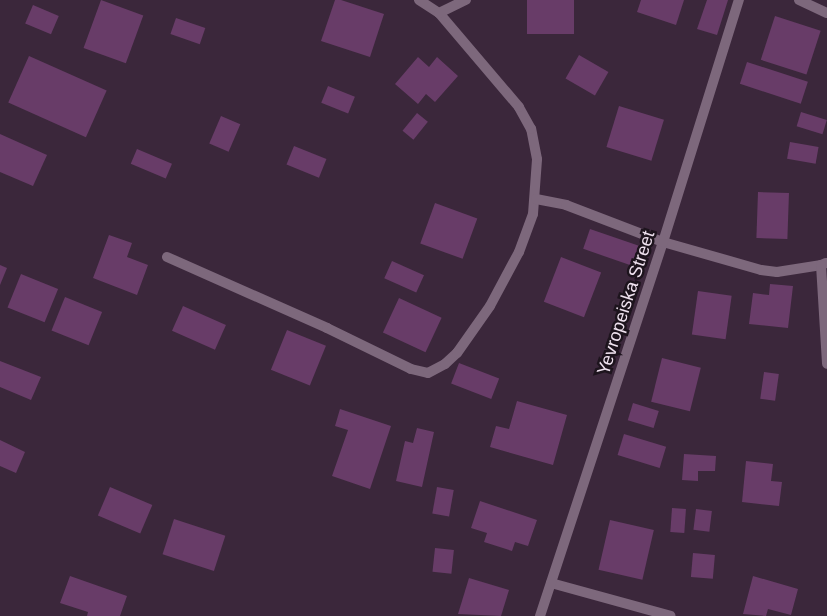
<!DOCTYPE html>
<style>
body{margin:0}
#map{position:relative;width:827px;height:616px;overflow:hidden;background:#3b273b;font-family:Helvetica,sans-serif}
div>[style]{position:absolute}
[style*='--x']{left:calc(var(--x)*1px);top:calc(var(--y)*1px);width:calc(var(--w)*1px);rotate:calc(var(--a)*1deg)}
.building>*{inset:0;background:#683c68;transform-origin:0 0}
.lane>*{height:10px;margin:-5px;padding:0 5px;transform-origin:5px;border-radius:5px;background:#7d687c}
.street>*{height:10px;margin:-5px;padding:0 5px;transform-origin:5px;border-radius:5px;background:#7d687c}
span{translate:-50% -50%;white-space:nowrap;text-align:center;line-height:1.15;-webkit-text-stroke:5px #1d141d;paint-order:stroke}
.street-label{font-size:18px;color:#efe2ef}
</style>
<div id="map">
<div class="building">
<i style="left:101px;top:0;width:45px;height:51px;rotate:20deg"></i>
<i style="clip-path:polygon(335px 0,341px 0,384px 14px,370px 57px,321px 41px)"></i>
<i style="left:527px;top:0;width:47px;height:34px"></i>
<i style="clip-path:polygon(641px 0,684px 0,676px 25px,637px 12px)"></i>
<i style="clip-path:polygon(707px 0,728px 0,717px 35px,697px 29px)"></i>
<i style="left:33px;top:5px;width:28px;height:20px;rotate:23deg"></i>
<i style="left:775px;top:16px;width:48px;height:46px;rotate:18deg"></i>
<i style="left:176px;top:18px;width:31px;height:17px;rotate:19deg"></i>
<i style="left:579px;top:55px;width:34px;height:27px;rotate:30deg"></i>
<i style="left:29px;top:56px;width:85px;height:51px;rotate:24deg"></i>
<i style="clip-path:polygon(418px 57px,429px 67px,437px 57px,458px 76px,435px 102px,426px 94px,418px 104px,395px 84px)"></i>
<i style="left:747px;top:62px;width:64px;height:23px;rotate:18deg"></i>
<i style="left:328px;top:86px;width:29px;height:18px;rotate:22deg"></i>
<i style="left:619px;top:106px;width:47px;height:43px;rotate:17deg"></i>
<i style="left:801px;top:112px;width:27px;height:15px;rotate:17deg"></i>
<i style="left:417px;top:113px;width:14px;height:23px;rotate:39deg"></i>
<i style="left:221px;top:116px;width:21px;height:30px;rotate:23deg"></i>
<i style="clip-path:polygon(0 134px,47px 155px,33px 186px,0 172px)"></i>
<i style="left:790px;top:142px;width:29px;height:17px;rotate:10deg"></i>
<i style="left:294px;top:146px;width:35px;height:20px;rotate:22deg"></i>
<i style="left:137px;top:149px;width:38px;height:16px;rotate:23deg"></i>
<i style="left:758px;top:192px;width:31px;height:46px;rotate:2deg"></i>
<i style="left:435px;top:203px;width:45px;height:43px;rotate:20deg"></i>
<i style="left:590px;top:229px;width:54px;height:21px;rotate:19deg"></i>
<i style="clip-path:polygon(109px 235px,132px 243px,127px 257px,148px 265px,137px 295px,93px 278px)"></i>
<i style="left:561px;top:257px;width:43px;height:48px;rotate:21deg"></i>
<i style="left:392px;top:261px;width:35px;height:19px;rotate:24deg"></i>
<i style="clip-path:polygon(0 265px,7px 268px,0 285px)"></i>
<i style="left:21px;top:274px;width:40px;height:36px;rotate:22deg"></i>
<i style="clip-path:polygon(770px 284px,793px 286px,788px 328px,749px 324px,753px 293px,769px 295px)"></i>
<i style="left:698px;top:291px;width:34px;height:44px;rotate:8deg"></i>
<i style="left:65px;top:297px;width:40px;height:36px;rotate:22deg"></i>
<i style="left:399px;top:298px;width:47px;height:38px;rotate:25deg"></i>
<i style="left:183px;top:306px;width:47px;height:27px;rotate:24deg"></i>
<i style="left:287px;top:330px;width:42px;height:43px;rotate:22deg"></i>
<i style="left:662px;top:358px;width:40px;height:45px;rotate:14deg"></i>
<i style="clip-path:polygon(0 361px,41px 377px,31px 400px,0 387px)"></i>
<i style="left:459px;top:363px;width:43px;height:22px;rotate:21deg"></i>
<i style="left:764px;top:372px;width:15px;height:27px;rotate:8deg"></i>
<i style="clip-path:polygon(517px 401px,567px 415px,553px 465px,490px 447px,496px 426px,509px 429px)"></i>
<i style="left:633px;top:403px;width:27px;height:18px;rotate:17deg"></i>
<i style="clip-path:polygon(340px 409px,391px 426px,370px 489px,332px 476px,348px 430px,335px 426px)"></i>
<i style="clip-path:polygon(417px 428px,434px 432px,422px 487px,396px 481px,405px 441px,413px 443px)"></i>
<i style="left:624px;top:434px;width:44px;height:22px;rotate:17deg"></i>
<i style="clip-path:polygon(0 440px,25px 452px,16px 473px,0 466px)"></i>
<i style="clip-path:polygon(684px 454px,716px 456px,715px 471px,698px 471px,698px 481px,682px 480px)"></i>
<i style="clip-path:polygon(746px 461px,773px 464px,771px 481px,782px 482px,779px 506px,742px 502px)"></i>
<i style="left:110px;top:487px;width:46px;height:31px;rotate:23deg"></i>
<i style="left:437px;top:487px;width:17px;height:27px;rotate:10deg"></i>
<i style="clip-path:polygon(480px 501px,537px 520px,528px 546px,515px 542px,512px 551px,484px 542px,487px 533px,471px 528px)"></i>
<i style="left:672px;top:508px;width:14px;height:24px;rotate:4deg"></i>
<i style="left:696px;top:509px;width:16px;height:21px;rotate:7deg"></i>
<i style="left:174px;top:519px;width:54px;height:37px;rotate:18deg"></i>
<i style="left:610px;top:520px;width:45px;height:51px;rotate:13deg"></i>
<i style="left:435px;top:548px;width:19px;height:24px;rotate:6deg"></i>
<i style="left:693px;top:553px;width:22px;height:24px;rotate:5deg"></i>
<i style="clip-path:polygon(70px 576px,127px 596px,120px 616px,87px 616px,88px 612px,60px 603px)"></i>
<i style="clip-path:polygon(753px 576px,798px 589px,791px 615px,768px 609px,766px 616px,743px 614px)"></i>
<i style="clip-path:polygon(469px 578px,509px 590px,501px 616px,458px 614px)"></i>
</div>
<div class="lane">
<i style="--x:167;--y:257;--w:175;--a:23.9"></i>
<i style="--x:327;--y:328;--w:93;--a:26"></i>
<i style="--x:411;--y:369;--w:17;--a:13"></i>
<i style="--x:428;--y:373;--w:19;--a:-28"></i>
<i style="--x:445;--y:364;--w:16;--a:-43"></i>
<i style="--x:457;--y:353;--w:57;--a:-54.9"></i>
<i style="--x:490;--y:306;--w:61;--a:-61.8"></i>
<i style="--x:519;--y:252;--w:40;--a:-69.8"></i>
<i style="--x:533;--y:214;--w:55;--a:-85.8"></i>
<i style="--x:537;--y:159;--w:31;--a:-101"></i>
<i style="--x:531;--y:129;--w:25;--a:-119"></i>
<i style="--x:519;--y:107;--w:123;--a:-130.4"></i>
</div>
<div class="street">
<i style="--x:419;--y:0;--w:24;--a:33"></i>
<i style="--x:439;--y:13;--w:30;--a:-26"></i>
<i style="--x:799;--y:0;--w:31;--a:25"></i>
<i style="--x:536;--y:199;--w:31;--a:11"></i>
<i style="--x:566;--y:205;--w:104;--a:20.9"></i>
<i style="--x:663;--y:242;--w:102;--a:15.9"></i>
<i style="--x:761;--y:270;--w:16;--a:7"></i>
<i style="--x:777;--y:272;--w:45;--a:-9"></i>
<i style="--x:826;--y:263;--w:5;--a:158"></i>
<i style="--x:821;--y:265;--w:99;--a:86.5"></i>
<i style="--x:551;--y:583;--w:124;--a:15.4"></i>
<i style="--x:540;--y:616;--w:394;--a:-71.8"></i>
<i style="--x:663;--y:242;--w:254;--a:-72.6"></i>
</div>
<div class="street-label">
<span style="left:626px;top:303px;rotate:-72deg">Yevropeiska Street</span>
</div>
</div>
